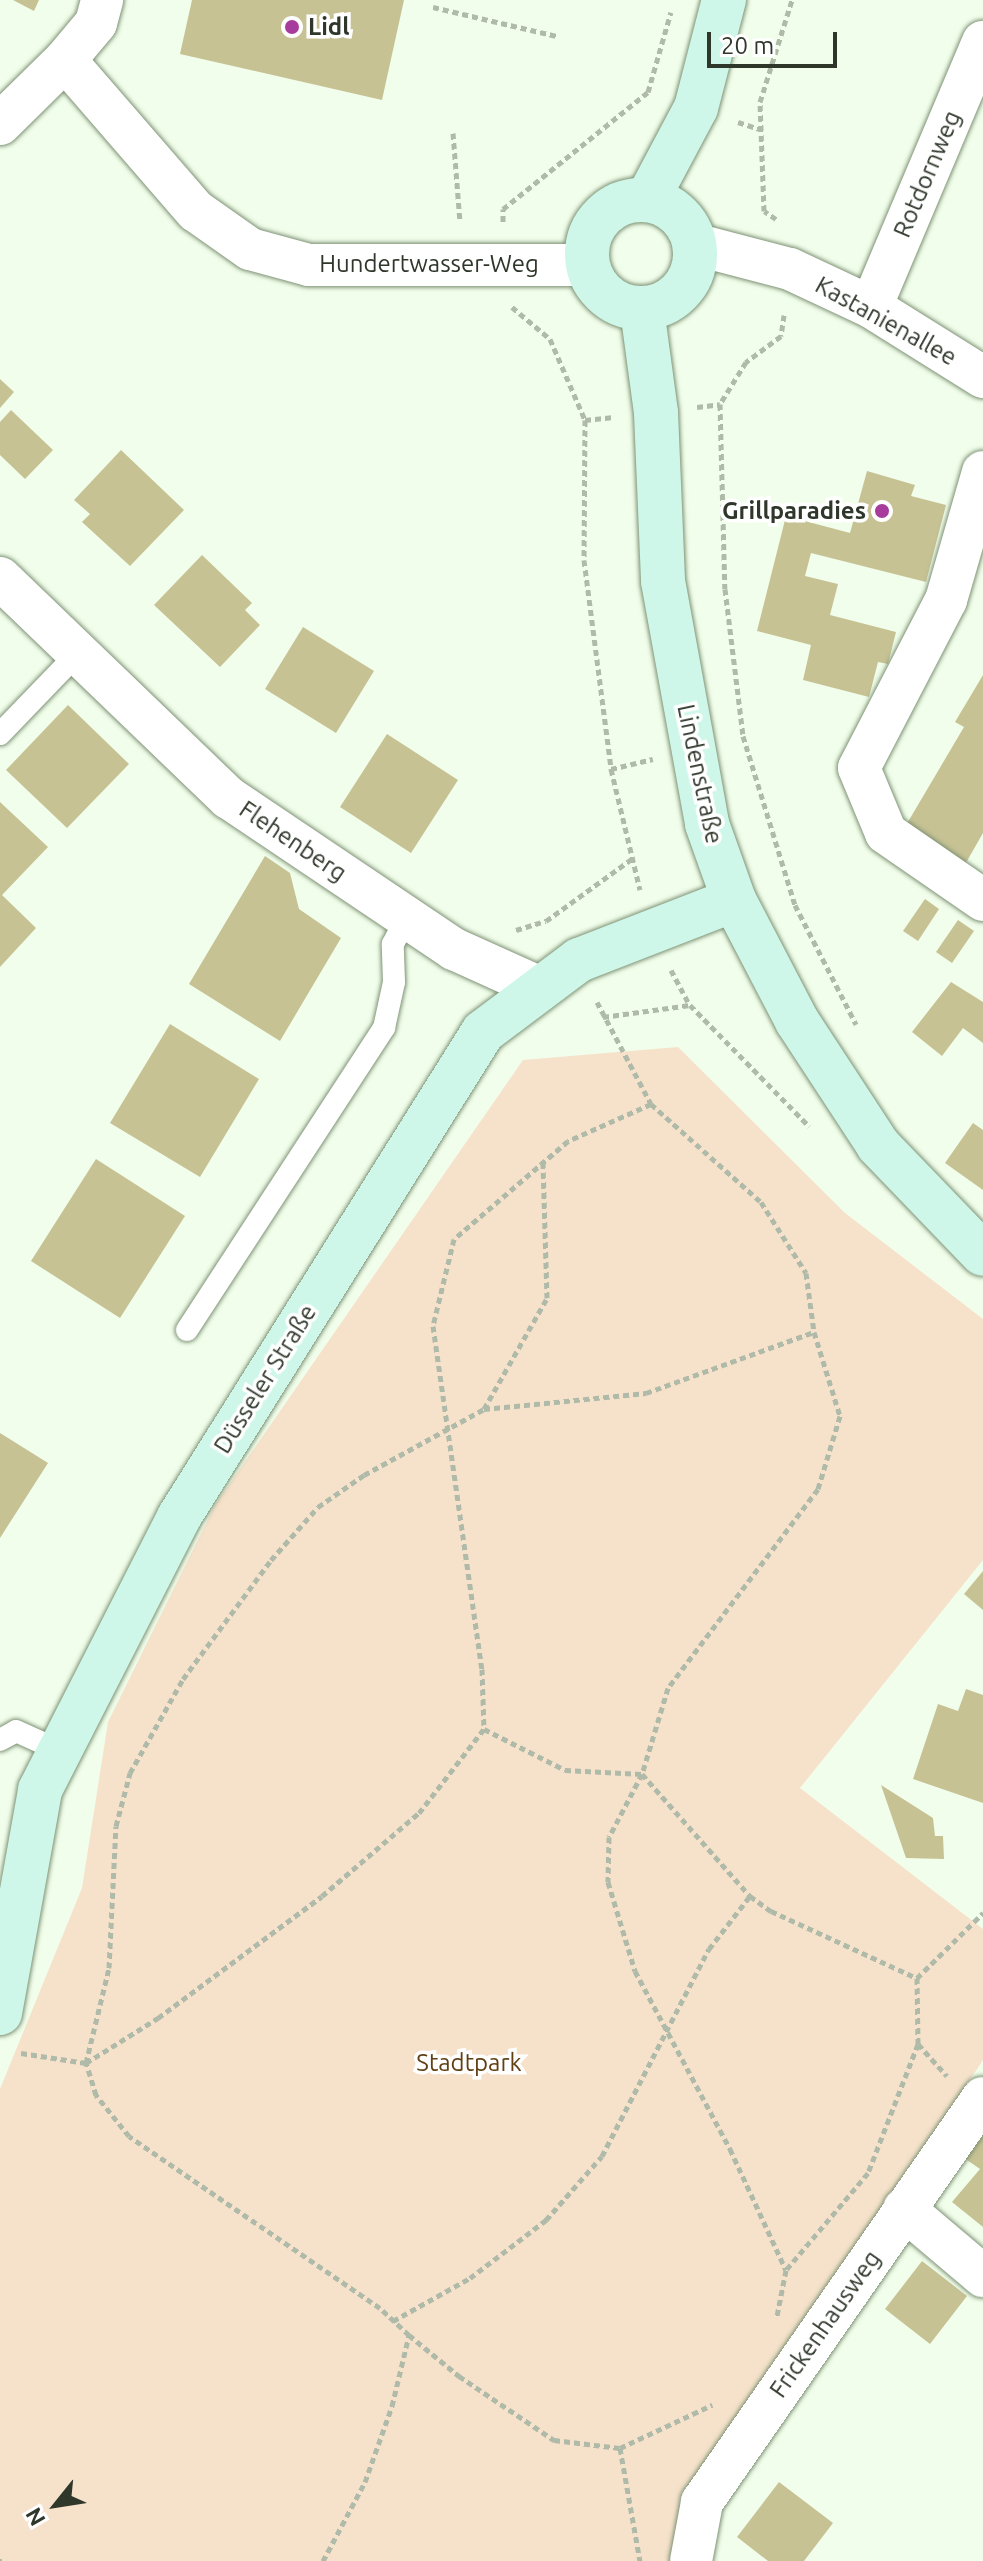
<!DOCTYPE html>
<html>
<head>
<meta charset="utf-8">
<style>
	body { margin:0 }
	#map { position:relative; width:983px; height:2561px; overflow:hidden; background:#f1feeb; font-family:Ubuntu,sans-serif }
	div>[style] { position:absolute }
	.green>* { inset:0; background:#f6e2cb }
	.building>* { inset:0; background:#c7c294 }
	.path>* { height:5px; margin-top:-2.5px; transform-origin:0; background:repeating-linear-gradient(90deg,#afbaa9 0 6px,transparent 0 10px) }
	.roads { filter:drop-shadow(0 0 2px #7e9275) drop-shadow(0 0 2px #7e9275) }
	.lane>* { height:22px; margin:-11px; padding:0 11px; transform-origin:11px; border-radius:11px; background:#fff }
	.street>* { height:42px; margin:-21px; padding:0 21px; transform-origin:21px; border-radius:21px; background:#fff }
	.secondary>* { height:44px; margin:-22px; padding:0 22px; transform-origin:22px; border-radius:22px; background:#cef7e9 }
	.secondary>.ring { margin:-22px; padding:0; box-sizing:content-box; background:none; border:44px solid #cef7e9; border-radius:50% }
	.dots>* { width:22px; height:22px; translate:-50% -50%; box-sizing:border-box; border:4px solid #fff; border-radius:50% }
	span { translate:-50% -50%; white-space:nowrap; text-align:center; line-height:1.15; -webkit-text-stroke:7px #fff; paint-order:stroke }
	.poi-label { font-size:24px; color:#2f372b; font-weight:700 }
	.left { translate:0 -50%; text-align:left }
	.right { translate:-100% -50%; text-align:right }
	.street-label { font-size:24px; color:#2f372b }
	.park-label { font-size:24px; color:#614014 }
	.north { position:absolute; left:16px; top:2465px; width:80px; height:80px; -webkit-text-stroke:6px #fff; paint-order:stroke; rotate:240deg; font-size:22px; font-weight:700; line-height:32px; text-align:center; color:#2f372b }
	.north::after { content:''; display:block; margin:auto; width:28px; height:36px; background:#2f372b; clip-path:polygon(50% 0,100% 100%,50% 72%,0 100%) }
	.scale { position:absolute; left:707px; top:32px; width:130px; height:36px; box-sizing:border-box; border:4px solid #2f372b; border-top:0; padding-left:10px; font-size:24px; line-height:28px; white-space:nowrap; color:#2f372b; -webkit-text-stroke:6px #fff; paint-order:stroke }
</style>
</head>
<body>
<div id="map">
	<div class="green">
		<div style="clip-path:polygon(678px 1047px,845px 1213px,983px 1319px,983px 1560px,800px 1788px,983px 1929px,983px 2060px,917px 2159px,685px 2561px,0 2561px,0 2089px,82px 1888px,108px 1722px,215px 1505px,523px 1060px)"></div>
	</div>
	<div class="building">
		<div style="clip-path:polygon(13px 0,39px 0,34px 11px)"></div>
		<div style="clip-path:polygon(192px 0,404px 0,382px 100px,180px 54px)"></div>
		<div style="clip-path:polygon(0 379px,14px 392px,0 408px)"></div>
		<div style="clip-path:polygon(11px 410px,53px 450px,25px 479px,0 455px,0 422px)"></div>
		<div style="clip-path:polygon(121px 450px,184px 510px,130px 566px,82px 522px,90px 514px,74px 500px)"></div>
		<div style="clip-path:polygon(867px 471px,915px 485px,911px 496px,946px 505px,926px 582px,811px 553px,805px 576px,838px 584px,830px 615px,896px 632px,888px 664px,878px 662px,869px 697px,803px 680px,811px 645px,757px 631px,786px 516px,850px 533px)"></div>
		<div style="clip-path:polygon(202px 555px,252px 603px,245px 610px,260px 625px,220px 667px,154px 605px)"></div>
		<div style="clip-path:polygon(303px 627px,374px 671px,336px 733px,265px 689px)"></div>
		<div style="clip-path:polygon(983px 675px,983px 833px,963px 868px,902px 832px,964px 727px,955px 722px)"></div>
		<div style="clip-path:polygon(68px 705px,129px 764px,67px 828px,6px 770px)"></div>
		<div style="clip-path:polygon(387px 734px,458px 780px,411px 853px,340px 807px)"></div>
		<div style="clip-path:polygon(0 802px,48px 847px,2px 895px,36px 928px,0 967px)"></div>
		<div style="clip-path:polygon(265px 856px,290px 873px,299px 909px,341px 938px,280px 1041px,189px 984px)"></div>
		<div style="clip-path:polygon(925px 899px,939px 909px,918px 941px,903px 931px)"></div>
		<div style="clip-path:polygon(958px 920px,974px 931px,952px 963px,936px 952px)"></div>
		<div style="clip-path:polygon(951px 982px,983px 1002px,983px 1043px,963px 1028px,942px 1056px,912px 1032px)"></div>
		<div style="clip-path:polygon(170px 1024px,259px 1079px,200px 1177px,110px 1123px)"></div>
		<div style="clip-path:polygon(973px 1123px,983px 1130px,983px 1190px,945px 1163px)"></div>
		<div style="clip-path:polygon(96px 1159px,185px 1216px,120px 1318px,31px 1261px)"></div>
		<div style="clip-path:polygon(0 1433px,48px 1463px,0 1538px)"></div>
		<div style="clip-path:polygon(983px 1571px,983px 1610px,964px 1594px)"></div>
		<div style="clip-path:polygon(966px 1689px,983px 1695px,983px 1803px,913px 1779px,938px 1704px,958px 1711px)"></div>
		<div style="clip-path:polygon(881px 1785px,933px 1818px,935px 1836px,943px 1836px,944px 1859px,906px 1858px)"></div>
		<div style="clip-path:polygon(983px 2132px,983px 2227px,952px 2202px,980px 2169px,964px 2158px)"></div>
		<div style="clip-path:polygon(922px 2261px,967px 2296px,930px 2344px,885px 2309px)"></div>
		<div style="clip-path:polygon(779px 2482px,833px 2523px,804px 2561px,768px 2561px,737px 2537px)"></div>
	</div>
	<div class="path">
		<div style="left:433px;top:7px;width:127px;rotate:13.2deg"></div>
		<div style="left:738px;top:122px;width:23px;rotate:18deg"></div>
		<div style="left:453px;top:133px;width:89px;rotate:85.5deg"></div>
		<div style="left:776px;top:219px;width:14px;rotate:-146deg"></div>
		<div style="left:764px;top:211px;width:109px;rotate:-92.1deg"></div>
		<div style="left:760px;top:102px;width:107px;rotate:-72.6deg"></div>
		<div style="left:503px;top:222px;width:13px;rotate:-90deg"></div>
		<div style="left:503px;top:209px;width:186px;rotate:-38.9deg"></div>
		<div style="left:648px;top:92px;width:83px;rotate:-74deg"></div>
		<div style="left:512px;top:307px;width:50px;rotate:40.1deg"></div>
		<div style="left:550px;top:339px;width:88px;rotate:66.6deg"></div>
		<div style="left:585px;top:420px;width:140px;rotate:90.4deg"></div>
		<div style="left:584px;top:560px;width:211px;rotate:82.6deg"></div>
		<div style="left:611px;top:769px;width:124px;rotate:76.5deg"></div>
		<div style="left:784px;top:315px;width:21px;rotate:98deg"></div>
		<div style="left:781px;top:336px;width:44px;rotate:143.4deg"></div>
		<div style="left:746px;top:362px;width:49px;rotate:121.8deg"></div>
		<div style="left:720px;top:404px;width:185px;rotate:88.5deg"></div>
		<div style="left:725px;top:589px;width:148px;rotate:83deg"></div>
		<div style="left:743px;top:736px;width:177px;rotate:72.9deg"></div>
		<div style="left:795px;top:905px;width:134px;rotate:62.9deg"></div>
		<div style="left:697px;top:407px;width:23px;rotate:-7deg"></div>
		<div style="left:585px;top:420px;width:27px;rotate:-6deg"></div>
		<div style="left:611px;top:769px;width:43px;rotate:-13.4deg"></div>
		<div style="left:516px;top:930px;width:31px;rotate:-17deg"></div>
		<div style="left:546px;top:921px;width:107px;rotate:-35.9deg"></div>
		<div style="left:671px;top:970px;width:40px;rotate:62deg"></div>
		<div style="left:690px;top:1005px;width:170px;rotate:45.5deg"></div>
		<div style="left:597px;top:1002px;width:115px;rotate:62.1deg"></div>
		<div style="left:651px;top:1104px;width:147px;rotate:41.7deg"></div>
		<div style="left:761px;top:1202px;width:84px;rotate:57.6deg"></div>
		<div style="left:806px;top:1273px;width:60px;rotate:82.3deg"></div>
		<div style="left:814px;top:1332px;width:88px;rotate:72.8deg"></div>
		<div style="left:840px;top:1416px;width:76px;rotate:106.8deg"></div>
		<div style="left:818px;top:1489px;width:249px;rotate:127deg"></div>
		<div style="left:668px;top:1688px;width:90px;rotate:106.8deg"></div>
		<div style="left:642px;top:1774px;width:163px;rotate:48.5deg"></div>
		<div style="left:750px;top:1896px;width:26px;rotate:36deg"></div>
		<div style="left:771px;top:1911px;width:161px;rotate:24.7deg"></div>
		<div style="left:917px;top:1978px;width:66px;rotate:89.1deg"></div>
		<div style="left:918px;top:2044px;width:138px;rotate:111.2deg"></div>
		<div style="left:868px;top:2173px;width:127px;rotate:130.2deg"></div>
		<div style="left:786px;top:2270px;width:47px;rotate:101.1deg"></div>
		<div style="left:603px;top:1017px;width:88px;rotate:-7.9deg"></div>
		<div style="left:651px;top:1104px;width:91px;rotate:156deg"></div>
		<div style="left:568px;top:1141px;width:150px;rotate:139.3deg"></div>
		<div style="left:454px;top:1239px;width:89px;rotate:103.6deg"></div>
		<div style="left:433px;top:1326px;width:346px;rotate:81.9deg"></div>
		<div style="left:482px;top:1669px;width:60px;rotate:88.1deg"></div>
		<div style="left:484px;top:1729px;width:91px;rotate:26.8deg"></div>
		<div style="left:565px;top:1770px;width:77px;rotate:3deg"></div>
		<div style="left:642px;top:1774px;width:71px;rotate:117.6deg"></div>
		<div style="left:609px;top:1837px;width:45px;rotate:91.3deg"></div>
		<div style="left:608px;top:1882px;width:93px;rotate:73.1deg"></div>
		<div style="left:635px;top:1971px;width:202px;rotate:61.9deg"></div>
		<div style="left:730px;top:2149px;width:133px;rotate:65.2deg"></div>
		<div style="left:484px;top:1409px;width:128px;rotate:-60.4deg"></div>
		<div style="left:547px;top:1298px;width:137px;rotate:-91.7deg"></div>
		<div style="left:917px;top:1978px;width:93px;rotate:-44.6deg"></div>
		<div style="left:918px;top:2044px;width:43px;rotate:47.8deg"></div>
		<div style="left:21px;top:2053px;width:66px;rotate:8.7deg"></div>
		<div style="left:86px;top:2063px;width:98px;rotate:-76.4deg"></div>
		<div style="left:109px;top:1968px;width:142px;rotate:-87.2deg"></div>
		<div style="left:116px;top:1826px;width:55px;rotate:-75.2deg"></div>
		<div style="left:130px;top:1773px;width:108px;rotate:-60.6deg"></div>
		<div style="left:183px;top:1679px;width:148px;rotate:-53.5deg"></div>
		<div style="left:271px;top:1560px;width:71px;rotate:-48.4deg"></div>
		<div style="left:318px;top:1507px;width:56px;rotate:-34.8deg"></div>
		<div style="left:364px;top:1475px;width:137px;rotate:-28.8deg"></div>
		<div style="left:484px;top:1409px;width:163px;rotate:-5.6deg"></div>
		<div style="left:646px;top:1393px;width:179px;rotate:-20deg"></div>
		<div style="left:393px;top:2321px;width:88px;rotate:-29.2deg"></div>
		<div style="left:470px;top:2278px;width:96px;rotate:-37.3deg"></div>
		<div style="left:546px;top:2220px;width:85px;rotate:-48.8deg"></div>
		<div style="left:602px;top:2156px;width:233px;rotate:-62.7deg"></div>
		<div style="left:709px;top:1949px;width:67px;rotate:-52.3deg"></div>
		<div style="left:409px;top:2335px;width:65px;rotate:39.4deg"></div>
		<div style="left:459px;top:2376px;width:115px;rotate:34deg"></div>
		<div style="left:554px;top:2440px;width:66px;rotate:6.9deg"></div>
		<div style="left:620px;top:2448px;width:102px;rotate:-25.1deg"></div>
		<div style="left:620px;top:2448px;width:115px;rotate:80deg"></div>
		<div style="left:0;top:2561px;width:2px"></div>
		<div style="left:323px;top:2561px;width:89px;rotate:-62deg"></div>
		<div style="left:365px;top:2482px;width:81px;rotate:-70.4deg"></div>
		<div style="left:392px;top:2406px;width:73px;rotate:-76.5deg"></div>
		<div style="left:409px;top:2335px;width:40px;rotate:-137deg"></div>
		<div style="left:380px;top:2308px;width:304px;rotate:-145.6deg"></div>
		<div style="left:129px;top:2136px;width:53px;rotate:-128.8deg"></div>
		<div style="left:96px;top:2095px;width:34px;rotate:-107deg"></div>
		<div style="left:86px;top:2063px;width:85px;rotate:-32deg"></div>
		<div style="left:158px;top:2018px;width:204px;rotate:-36.6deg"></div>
		<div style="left:322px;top:1896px;width:128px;rotate:-40.6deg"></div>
		<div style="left:419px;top:1813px;width:106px;rotate:-52.3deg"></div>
	</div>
	<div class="roads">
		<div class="lane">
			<div style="left:0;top:734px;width:111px;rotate:-46.1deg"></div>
			<div style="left:187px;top:1330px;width:361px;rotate:-56.9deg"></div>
			<div style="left:384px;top:1028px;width:47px;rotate:-77.7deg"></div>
			<div style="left:394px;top:982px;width:38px;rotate:-92deg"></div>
			<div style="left:393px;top:944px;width:28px;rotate:-63deg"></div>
			<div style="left:0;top:1740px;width:18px;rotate:-29deg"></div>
			<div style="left:16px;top:1731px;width:48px;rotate:24.4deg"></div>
		</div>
		<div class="street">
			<div style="left:65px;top:60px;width:48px;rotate:-50deg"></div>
			<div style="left:96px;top:23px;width:24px;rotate:-75deg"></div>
			<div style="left:0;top:124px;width:91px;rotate:-44.6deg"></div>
			<div style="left:65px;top:60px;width:200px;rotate:49.1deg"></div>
			<div style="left:196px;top:211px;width:66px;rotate:35.1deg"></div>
			<div style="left:250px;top:249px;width:61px;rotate:15.2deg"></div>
			<div style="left:309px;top:265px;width:279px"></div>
			<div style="left:694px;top:244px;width:99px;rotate:14.6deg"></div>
			<div style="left:790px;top:269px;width:89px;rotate:25.1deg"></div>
			<div style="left:871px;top:307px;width:132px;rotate:32deg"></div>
			<div style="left:871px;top:307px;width:288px;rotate:-67.1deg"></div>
			<div style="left:983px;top:472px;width:133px;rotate:106.1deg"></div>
			<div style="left:946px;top:600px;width:189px;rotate:117.4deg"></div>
			<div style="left:859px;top:768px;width:70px;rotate:67.4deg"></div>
			<div style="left:886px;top:833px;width:118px;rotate:34.6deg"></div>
			<div style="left:0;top:578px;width:318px;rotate:43.9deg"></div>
			<div style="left:229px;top:798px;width:271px;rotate:33.9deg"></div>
			<div style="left:454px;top:949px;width:92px;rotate:24.3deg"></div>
			<div style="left:904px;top:2209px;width:104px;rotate:40.3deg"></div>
			<div style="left:691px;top:2561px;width:60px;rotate:-79.4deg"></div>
			<div style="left:702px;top:2502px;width:492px;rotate:-55.2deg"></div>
		</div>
		<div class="secondary">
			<div class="ring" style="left:587px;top:200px;width:64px;height:64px"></div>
			<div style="left:647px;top:200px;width:104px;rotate:-62deg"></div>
			<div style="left:696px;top:108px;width:112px;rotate:-75.5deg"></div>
			<div style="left:642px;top:309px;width:105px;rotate:82.3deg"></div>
			<div style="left:656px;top:413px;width:168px;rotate:87.6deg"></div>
			<div style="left:663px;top:581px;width:247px;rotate:79.7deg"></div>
			<div style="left:707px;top:824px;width:81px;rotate:70.4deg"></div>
			<div style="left:734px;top:900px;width:136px;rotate:62.5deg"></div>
			<div style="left:797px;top:1021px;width:148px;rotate:56.8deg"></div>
			<div style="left:878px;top:1145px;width:151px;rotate:46.1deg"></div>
			<div style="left:0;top:2013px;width:227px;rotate:-79.8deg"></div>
			<div style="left:40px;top:1790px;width:306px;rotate:-63deg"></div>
			<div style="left:179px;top:1517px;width:572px;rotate:-57.92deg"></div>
			<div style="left:483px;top:1032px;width:120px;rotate:-36.9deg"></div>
			<div style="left:579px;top:960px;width:166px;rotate:-21.2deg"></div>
		</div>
	</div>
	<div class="dots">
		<div style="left:292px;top:27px;background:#a73c9c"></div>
		<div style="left:882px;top:511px;background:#a73c9c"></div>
	</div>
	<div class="poi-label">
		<span class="left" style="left:308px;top:27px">Lidl</span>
		<span class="right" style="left:866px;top:511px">Grillparadies</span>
	</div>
	<div class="street-label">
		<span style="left:927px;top:174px;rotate:-67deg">Rotdornweg</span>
		<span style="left:429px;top:264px">Hundertwasser-Weg</span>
		<span style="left:886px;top:321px;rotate:29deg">Kastanienallee</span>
		<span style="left:700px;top:774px;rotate:78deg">Lindenstraße</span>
		<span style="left:293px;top:841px;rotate:34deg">Flehenberg</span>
		<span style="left:265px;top:1379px;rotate:-58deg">Düsseler Straße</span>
		<span style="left:825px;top:2324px;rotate:-55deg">Frickenhausweg</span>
	</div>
	<div class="park-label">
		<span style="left:469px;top:2063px">Stadtpark</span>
	</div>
	<div class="north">N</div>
	<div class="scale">20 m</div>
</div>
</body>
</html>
